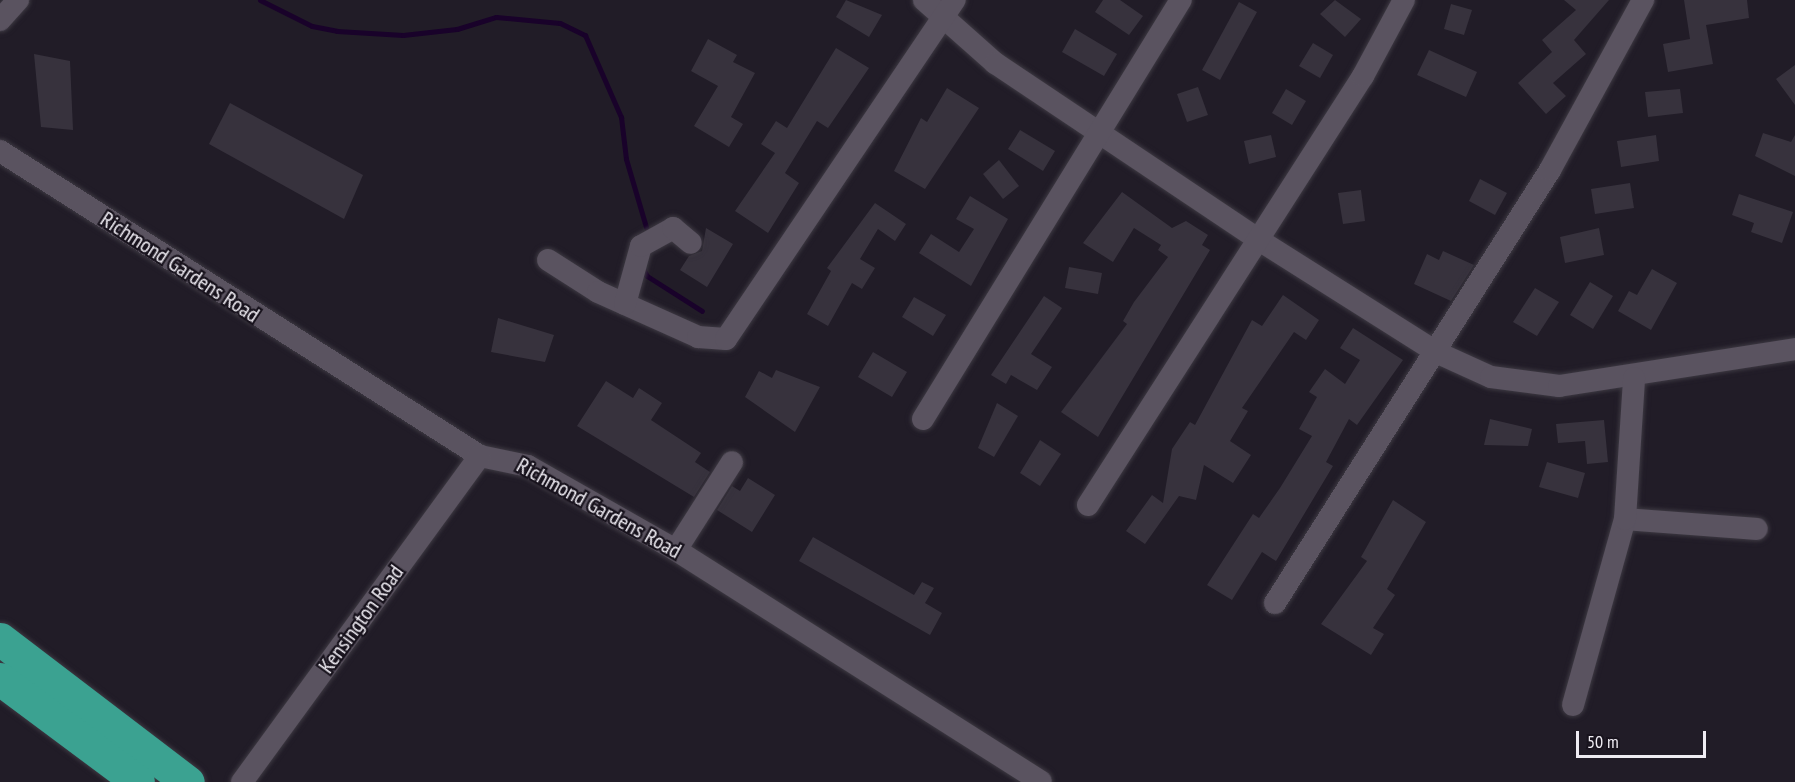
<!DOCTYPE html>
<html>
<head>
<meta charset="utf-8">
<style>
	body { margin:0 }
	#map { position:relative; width:1795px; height:782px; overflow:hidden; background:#211c27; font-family:"PT Sans Narrow",sans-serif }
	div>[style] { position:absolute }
	.stream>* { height:5px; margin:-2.5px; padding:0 2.5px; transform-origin:2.5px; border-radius:2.5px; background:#19022a }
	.building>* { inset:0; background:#37323d }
	.roads { filter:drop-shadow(0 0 2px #3d3942) drop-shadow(0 0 2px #3d3942) }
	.minor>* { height:22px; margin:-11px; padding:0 11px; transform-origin:11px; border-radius:11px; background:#5a5360 }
	.highway>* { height:33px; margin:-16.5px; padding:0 16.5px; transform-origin:16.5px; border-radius:16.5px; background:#3ba291 }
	span { translate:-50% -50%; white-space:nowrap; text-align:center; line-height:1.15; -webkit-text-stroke:4.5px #18131d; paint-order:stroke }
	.street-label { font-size:22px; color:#efecf3 }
	.scale { position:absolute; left:1576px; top:731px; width:130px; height:27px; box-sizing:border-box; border:3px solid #efecf3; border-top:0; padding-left:8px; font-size:18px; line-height:21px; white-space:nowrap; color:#efecf3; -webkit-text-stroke:4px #18131d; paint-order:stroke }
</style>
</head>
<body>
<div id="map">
	<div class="stream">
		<div style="left:260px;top:0;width:58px;rotate:26.6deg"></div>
		<div style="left:312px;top:26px;width:25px;rotate:11deg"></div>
		<div style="left:337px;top:31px;width:66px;rotate:3.5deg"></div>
		<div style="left:403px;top:35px;width:54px;rotate:-6.3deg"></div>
		<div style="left:457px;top:29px;width:41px;rotate:-17.1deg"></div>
		<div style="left:496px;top:17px;width:64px;rotate:5.4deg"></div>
		<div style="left:560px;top:23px;width:28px;rotate:26deg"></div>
		<div style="left:585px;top:35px;width:90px;rotate:66.3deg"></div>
		<div style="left:621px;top:117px;width:42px;rotate:83.2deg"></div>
		<div style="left:626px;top:159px;width:71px;rotate:73.6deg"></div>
		<div style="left:642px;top:267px;width:10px;rotate:61deg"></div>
		<div style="left:647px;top:276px;width:65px;rotate:32.5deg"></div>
	</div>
	<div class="building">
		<div style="clip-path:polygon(846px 0,882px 15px,869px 37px,836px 17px)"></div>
		<div style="clip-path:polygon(1103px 0,1120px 0,1143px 16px,1129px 35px,1095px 12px)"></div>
		<div style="clip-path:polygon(1335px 0,1361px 19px,1345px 37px,1320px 14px)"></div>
		<div style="clip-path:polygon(1564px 0,1609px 0,1574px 40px,1586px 54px,1553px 83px,1566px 96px,1546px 114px,1518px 83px,1552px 52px,1542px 40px,1576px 10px)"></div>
		<div style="clip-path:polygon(1684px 0,1747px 0,1749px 18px,1706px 25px,1713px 64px,1668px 72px,1663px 44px,1690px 39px)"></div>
		<div style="clip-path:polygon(1239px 2px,1257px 12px,1220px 80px,1202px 70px)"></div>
		<div style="clip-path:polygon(1451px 4px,1472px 10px,1464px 35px,1444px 29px)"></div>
		<div style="clip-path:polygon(1075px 29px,1117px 54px,1104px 76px,1062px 52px)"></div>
		<div style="clip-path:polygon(708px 39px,737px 55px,733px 62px,755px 73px,731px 117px,743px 124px,729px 147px,694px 126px,718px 86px,691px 71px)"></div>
		<div style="clip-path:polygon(1313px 43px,1333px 55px,1320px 78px,1299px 66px)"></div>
		<div style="clip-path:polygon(836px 48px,869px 68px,828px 128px,817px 121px,785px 173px,799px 183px,768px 233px,735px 211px,775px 153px,761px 144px,776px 121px,787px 128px)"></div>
		<div style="clip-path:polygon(1429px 50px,1477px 72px,1466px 97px,1417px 75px)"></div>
		<div style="clip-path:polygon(34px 54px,70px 61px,73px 130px,41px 127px)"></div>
		<div style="clip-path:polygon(1795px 65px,1795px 105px,1776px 79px)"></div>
		<div style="clip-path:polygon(1198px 87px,1208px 115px,1187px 122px,1177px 94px)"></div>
		<div style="clip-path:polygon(947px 88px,979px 108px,925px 189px,894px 171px,921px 118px,927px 122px)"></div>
		<div style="clip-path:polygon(1286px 89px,1306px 101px,1292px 125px,1272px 113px)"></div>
		<div style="clip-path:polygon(1680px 89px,1683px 113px,1648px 117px,1645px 92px)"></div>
		<div style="clip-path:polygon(230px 103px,363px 175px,344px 219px,209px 144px)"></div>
		<div style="clip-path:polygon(1020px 130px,1055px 151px,1043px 171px,1008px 149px)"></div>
		<div style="clip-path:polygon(1763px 133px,1791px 142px,1795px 135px,1795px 176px,1755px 156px)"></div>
		<div style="clip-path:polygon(1271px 135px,1276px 157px,1249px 164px,1244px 141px)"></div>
		<div style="clip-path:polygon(1656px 135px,1659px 161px,1621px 167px,1617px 141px)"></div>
		<div style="clip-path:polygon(999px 160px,1019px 186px,1003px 199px,983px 174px)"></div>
		<div style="clip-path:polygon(1480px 179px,1507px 193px,1495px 215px,1469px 201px)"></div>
		<div style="clip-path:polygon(1630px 183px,1634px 208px,1595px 214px,1591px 189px)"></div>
		<div style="clip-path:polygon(1361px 190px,1365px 221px,1343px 224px,1338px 193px)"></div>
		<div style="clip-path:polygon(1122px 192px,1172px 228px,1186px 221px,1208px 235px,1202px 245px,1210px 250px,1098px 437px,1061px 412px,1127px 324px,1123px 321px,1134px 302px,1168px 257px,1158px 250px,1161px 245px,1134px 228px,1113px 262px,1083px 243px)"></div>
		<div style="clip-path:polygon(1739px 194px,1793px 212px,1782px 243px,1751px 232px,1754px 223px,1732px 215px)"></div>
		<div style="clip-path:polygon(970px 196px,1008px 219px,971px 286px,919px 253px,931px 234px,959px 252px,974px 229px,956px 219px)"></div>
		<div style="clip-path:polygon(875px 203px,906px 224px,895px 241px,878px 229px,860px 259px,875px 268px,862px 289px,852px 283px,828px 326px,807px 314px,831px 271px,827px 268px)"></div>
		<div style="clip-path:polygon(706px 228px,733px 244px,707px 287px,680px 270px,689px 256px,702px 251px)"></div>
		<div style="clip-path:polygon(1599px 228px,1604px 255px,1565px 263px,1560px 237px)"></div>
		<div style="clip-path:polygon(1443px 251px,1474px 265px,1451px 301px,1414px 284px,1427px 254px,1439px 260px)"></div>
		<div style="clip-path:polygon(1069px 267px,1102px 273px,1098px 294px,1065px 288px)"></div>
		<div style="clip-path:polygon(1652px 269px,1677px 283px,1651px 330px,1618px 311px,1629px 291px,1637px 295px)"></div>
		<div style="clip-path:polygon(1590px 282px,1613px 296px,1593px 329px,1570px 315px)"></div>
		<div style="clip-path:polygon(1535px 288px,1559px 302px,1537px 336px,1513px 322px)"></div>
		<div style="clip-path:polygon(1283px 295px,1319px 320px,1306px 340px,1294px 332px,1242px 408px,1248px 411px,1230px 441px,1251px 455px,1233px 483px,1204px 465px,1196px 500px,1179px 496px,1145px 544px,1126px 531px,1152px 495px,1163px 503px,1172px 449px,1190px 422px,1195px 425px,1252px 320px,1262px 326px)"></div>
		<div style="clip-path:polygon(1044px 296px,1062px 308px,1031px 354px,1052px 367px,1037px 390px,1011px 375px,1006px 384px,991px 375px)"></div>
		<div style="clip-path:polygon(914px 297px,946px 315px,933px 336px,902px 317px)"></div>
		<div style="clip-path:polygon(498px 318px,554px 335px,545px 362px,491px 352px)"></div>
		<div style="clip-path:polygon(1353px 328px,1403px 360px,1357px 425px,1349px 419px,1326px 462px,1333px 466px,1276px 561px,1262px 552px,1232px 600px,1207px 585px,1253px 514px,1259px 518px,1280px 488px,1312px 436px,1299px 429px,1317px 397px,1309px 392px,1325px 369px,1345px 384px,1360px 360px,1340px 348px)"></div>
		<div style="clip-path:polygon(873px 352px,907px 372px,892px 397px,858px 377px)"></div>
		<div style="clip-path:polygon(776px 370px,820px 387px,795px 432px,745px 397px,759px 371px,772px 378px)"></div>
		<div style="clip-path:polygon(606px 381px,633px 398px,639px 388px,662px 403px,651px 420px,701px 453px,695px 462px,710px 472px,694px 497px,577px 426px)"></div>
		<div style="clip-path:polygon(997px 403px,1018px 416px,994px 457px,978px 448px)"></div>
		<div style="clip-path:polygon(1490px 419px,1532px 429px,1528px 446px,1484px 445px)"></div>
		<div style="clip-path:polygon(1604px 420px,1608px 462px,1587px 464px,1585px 441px,1558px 443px,1556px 424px)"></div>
		<div style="clip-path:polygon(1040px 440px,1061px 454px,1040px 486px,1020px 473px)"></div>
		<div style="clip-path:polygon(1547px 462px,1585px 473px,1578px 498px,1539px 487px)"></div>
		<div style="clip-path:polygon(748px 478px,775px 495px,752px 532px,717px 510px,732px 486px,740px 491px)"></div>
		<div style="clip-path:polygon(1393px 500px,1426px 522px,1387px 589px,1395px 595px,1373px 628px,1384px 634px,1371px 655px,1321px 624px,1367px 561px,1361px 557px)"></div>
		<div style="clip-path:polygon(813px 537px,914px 595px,922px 582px,934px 588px,925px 603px,942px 613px,930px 635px,799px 561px)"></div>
	</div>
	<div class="roads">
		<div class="minor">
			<div style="left:924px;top:0;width:95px;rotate:41.6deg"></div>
			<div style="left:995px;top:63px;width:318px;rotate:33.8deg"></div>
			<div style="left:1259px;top:240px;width:212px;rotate:32.3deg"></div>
			<div style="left:1438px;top:353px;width:58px;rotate:24.4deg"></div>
			<div style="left:1491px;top:377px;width:69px;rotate:7.5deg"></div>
			<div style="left:1559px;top:386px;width:239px;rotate:-8.9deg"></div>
			<div style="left:0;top:20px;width:27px;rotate:-48deg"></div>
			<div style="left:0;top:151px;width:569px;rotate:32.43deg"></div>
			<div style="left:480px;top:456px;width:49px;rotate:11.8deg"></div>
			<div style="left:528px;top:466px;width:170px;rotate:29.6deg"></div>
			<div style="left:676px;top:550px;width:432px;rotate:32.4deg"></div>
			<div style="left:548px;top:260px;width:59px;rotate:32.6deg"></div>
			<div style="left:598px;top:292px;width:110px;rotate:24.2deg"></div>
			<div style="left:698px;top:337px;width:28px;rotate:4deg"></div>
			<div style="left:726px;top:339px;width:409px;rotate:-56deg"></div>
			<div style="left:625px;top:304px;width:60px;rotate:-74.6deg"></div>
			<div style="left:641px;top:246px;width:37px;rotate:-29deg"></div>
			<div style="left:673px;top:228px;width:23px;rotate:40deg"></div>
			<div style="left:923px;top:419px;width:492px;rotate:-58.4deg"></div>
			<div style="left:1088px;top:505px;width:510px;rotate:-57.34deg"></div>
			<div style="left:1363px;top:76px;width:86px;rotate:-61.7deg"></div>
			<div style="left:1625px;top:519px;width:132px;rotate:4.3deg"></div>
			<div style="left:676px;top:550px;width:104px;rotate:-57.5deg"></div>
			<div style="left:1275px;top:603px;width:513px;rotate:-57.58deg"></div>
			<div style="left:1550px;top:170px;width:194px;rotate:-61.3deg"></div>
			<div style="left:1573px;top:705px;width:193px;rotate:-74.4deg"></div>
			<div style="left:1625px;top:519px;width:141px;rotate:-86.3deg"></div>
			<div style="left:242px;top:782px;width:404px;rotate:-53.9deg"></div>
		</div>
		<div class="highway">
			<div style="left:0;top:639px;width:236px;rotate:37.3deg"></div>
			<div style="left:0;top:679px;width:172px;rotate:36.7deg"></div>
		</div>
	</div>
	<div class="street-label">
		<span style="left:180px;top:267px;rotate:33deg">Richmond Gardens Road</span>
		<span style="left:599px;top:508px;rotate:29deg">Richmond Gardens Road</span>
		<span style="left:361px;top:619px;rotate:-54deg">Kensington Road</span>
	</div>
	<div class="scale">50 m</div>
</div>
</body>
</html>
